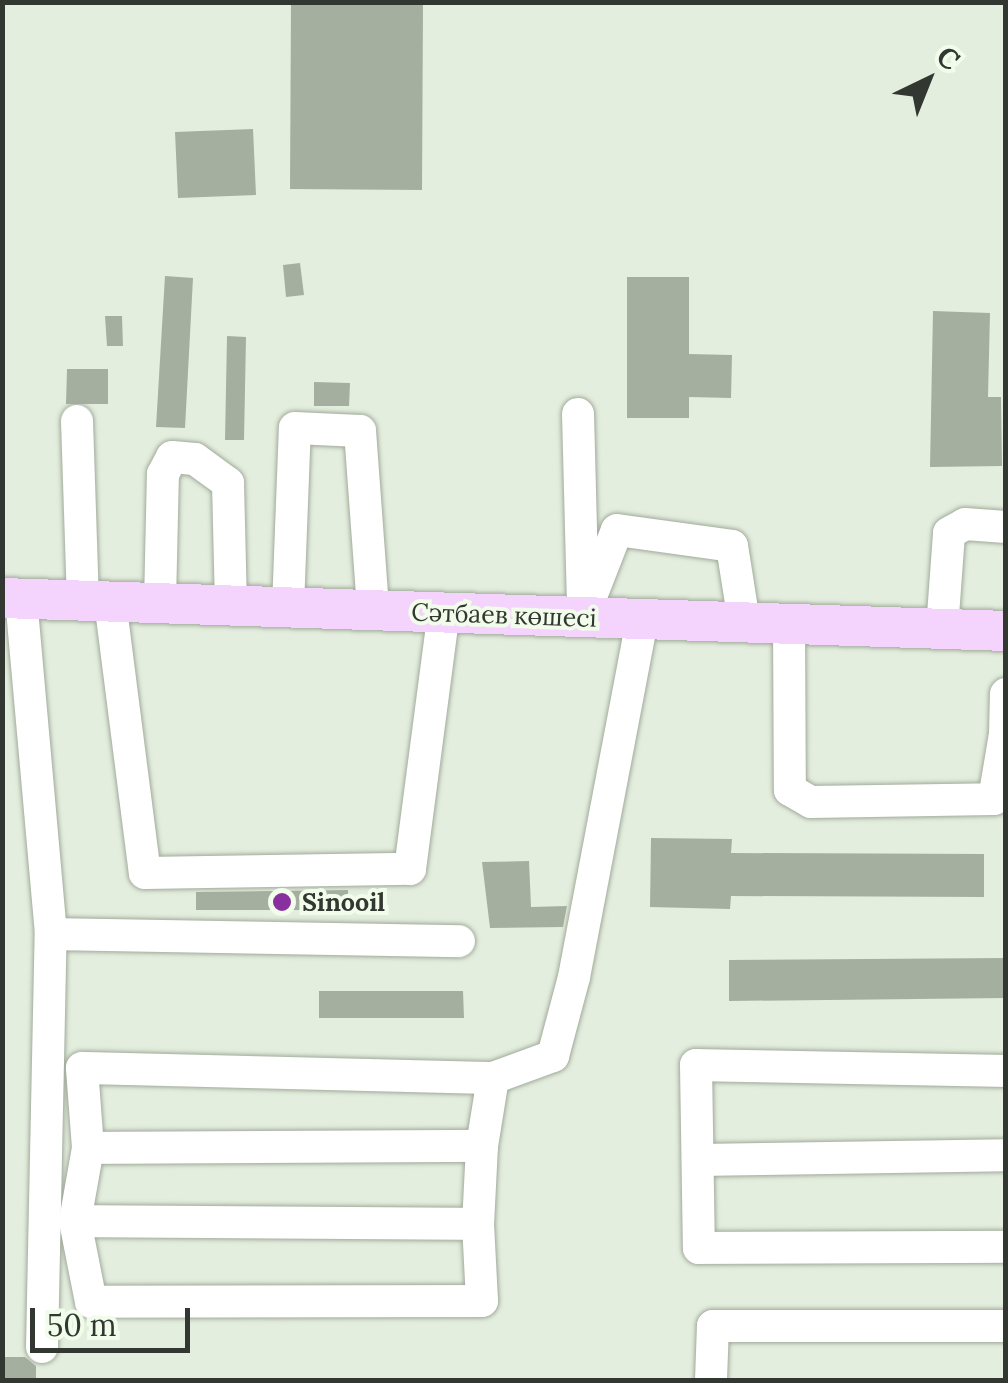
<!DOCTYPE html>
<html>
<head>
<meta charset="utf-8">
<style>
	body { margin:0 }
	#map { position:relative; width:1008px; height:1383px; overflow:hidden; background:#e4eede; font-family:Lora,serif }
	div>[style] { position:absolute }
	.building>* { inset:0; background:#a5af9f }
	.roads { filter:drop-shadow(0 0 2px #a1aa9b) drop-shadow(0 0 2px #a1aa9b) }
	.minor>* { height:32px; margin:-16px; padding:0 16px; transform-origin:16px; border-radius:16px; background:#fff }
	.major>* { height:40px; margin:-20px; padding:0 20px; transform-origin:20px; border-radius:20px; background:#f4d3fd }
	.dots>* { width:28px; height:28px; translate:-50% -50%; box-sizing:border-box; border:5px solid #f1fceb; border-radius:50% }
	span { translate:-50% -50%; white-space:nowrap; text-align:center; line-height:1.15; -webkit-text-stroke:8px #f1fceb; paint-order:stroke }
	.street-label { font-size:25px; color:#333731 }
	.poi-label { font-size:25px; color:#333731; font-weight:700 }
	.left { translate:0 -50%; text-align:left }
	.frame { position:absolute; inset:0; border:5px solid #333731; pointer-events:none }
	.north { position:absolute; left:878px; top:30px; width:100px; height:100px; -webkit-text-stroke:8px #f1fceb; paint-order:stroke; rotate:43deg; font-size:28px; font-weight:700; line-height:40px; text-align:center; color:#333731 }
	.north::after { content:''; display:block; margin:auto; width:35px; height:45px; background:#333731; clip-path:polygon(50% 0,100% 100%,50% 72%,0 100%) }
	.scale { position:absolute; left:30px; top:1308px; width:160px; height:45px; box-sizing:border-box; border:5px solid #333731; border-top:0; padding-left:12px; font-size:30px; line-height:35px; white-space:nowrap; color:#333731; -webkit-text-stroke:8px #f1fceb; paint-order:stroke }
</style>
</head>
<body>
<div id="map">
	<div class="building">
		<div style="clip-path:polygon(291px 2px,423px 2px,422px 190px,290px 189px)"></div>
		<div style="clip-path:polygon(253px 129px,256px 195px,178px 198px,175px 132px)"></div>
		<div style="clip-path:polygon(300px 263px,304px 295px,286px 297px,283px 265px)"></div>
		<div style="clip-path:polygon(165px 276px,193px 278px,185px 428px,156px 427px)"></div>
		<div style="clip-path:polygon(627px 277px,689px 277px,689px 354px,732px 355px,731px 398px,689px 397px,689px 418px,627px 418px)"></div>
		<div style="clip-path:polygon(933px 311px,990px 313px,988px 397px,1001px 397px,1002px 466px,930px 467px)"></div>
		<div style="clip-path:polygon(105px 316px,122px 316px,123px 346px,107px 346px)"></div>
		<div style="clip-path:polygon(227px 336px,246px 337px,244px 440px,225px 440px)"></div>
		<div style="clip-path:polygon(67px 369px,108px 369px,108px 404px,66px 404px)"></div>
		<div style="clip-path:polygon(314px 382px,350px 383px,349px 406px,314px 406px)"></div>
		<div style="clip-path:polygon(651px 838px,732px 839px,731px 853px,984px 854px,984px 897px,731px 896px,730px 909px,650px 907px)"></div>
		<div style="clip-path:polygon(529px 861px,531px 907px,567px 906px,563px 927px,490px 928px,482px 862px)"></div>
		<div style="clip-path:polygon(348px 890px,348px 910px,196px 910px,196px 892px)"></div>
		<div style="clip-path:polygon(1006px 958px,1006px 998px,729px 1001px,729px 960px)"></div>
		<div style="clip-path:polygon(319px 991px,463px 991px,464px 1018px,319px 1018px)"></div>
		<div style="clip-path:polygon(2px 1357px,25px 1357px,36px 1366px,36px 1380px,2px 1380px)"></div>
	</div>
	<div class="roads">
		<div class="minor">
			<div style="left:578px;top:414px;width:189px;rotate:88.5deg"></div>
			<div style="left:77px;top:421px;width:179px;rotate:88.1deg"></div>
			<div style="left:21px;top:598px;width:337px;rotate:84.9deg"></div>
			<div style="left:51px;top:934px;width:408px;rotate:1deg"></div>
			<div style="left:110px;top:601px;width:274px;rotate:82.7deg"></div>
			<div style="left:145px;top:873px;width:265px;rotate:-0.9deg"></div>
			<div style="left:410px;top:869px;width:259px;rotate:-82.5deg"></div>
			<div style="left:160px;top:603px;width:129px;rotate:-88.7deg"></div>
			<div style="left:163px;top:474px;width:19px;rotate:-62deg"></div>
			<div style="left:172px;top:457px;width:23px;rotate:5deg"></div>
			<div style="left:195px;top:459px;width:41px;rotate:36deg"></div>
			<div style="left:228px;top:483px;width:122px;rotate:88.6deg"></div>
			<div style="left:288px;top:607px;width:179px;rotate:-87.8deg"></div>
			<div style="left:295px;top:428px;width:65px;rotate:2.6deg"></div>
			<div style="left:360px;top:431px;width:179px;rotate:85.8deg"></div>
			<div style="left:583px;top:617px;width:93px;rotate:-68.7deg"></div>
			<div style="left:617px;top:530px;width:116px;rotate:7.9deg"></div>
			<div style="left:732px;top:546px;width:77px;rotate:81deg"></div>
			<div style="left:789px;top:624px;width:166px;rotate:89.7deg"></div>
			<div style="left:790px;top:790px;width:24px;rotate:30deg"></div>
			<div style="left:811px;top:802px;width:183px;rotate:-0.9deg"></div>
			<div style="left:994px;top:799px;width:66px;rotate:-80.4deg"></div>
			<div style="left:1005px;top:734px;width:40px;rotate:-88.6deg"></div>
			<div style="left:942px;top:629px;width:96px;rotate:-85.8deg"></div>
			<div style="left:949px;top:533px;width:18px;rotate:-29deg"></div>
			<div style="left:965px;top:524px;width:41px;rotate:4.2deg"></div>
			<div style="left:1006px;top:1071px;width:310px;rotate:-178.9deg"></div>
			<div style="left:696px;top:1065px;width:183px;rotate:89.1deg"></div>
			<div style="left:699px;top:1248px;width:307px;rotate:-0.2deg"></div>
			<div style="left:493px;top:1078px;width:64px;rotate:-20.1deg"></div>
			<div style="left:553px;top:1056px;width:82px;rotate:-75.1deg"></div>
			<div style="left:574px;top:977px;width:364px;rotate:-79.2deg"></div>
			<div style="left:88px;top:1148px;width:80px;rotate:-94.3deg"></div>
			<div style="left:82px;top:1068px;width:411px;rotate:1.4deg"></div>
			<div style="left:493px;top:1078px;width:69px;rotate:99.2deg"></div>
			<div style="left:698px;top:1160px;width:308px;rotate:-0.9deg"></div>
			<div style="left:75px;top:1221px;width:74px;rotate:-79.9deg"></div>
			<div style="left:88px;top:1148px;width:394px;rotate:-0.3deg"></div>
			<div style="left:482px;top:1146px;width:78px;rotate:92.9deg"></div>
			<div style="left:478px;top:1224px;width:77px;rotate:87deg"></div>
			<div style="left:482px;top:1301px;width:391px;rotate:179.9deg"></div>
			<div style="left:91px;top:1302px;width:83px;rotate:-101.2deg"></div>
			<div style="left:75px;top:1221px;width:403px;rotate:0.4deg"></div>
			<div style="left:42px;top:1347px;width:413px;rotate:-88.8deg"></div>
			<div style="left:711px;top:1380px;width:54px;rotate:-87.9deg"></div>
			<div style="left:713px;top:1326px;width:293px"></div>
		</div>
		<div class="major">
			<div style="left:2px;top:598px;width:1005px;rotate:1.88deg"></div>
		</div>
	</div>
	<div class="dots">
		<div style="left:282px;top:902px;background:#88319e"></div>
	</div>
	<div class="street-label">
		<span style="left:504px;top:615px;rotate:2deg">Сәтбаев көшесі</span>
	</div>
	<div class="poi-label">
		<span class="left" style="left:302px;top:902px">Sinooil</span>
	</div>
	<div class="frame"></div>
	<div class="north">С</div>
	<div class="scale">50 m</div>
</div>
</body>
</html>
